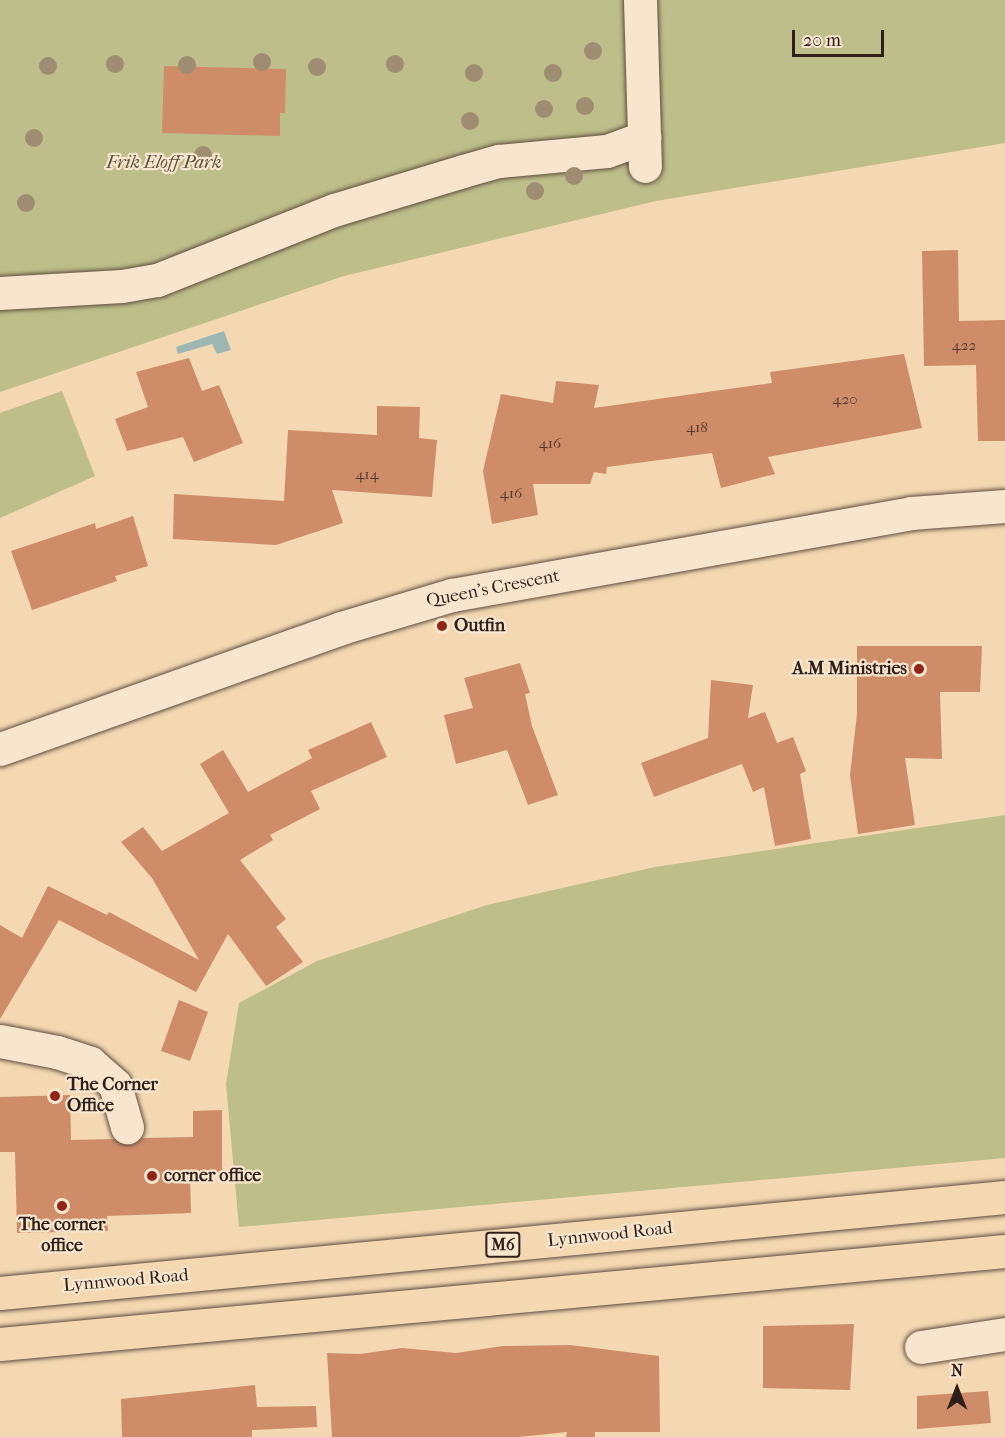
<!DOCTYPE html>
<html>
<head>
<meta charset="utf-8">
<style>
	body { margin:0 }
	#map { position:relative; width:1005px; height:1437px; overflow:hidden; background:#f3d8b2; font-family:"IM FELL French Canon",serif }
	div>[style] { position:absolute }
	.green>* { inset:0; background:#bdbe8a }
	.water>* { inset:0; background:#9db8b4 }
	.building>* { inset:0; background:#ce8c69 }
	.roads { filter:drop-shadow(0 0 2px #604d3f) drop-shadow(0 0 2px #604d3f) }
	.minor>* { height:33px; margin:-16.5px; padding:0 16.5px; transform-origin:16.5px; border-radius:16.5px; background:#f7e6cd }
	.major>* { height:33px; margin:-16.5px; padding:0 16.5px; transform-origin:16.5px; border-radius:16.5px; background:#f3d8b2 }
	.trees>* { width:18px; height:18px; margin:-9px; border-radius:50%; background:#9f8d71 }
	.dots>* { width:16px; height:16px; translate:-50% -50%; box-sizing:border-box; border:3px solid #f7e6cd; border-radius:50% }
	span { translate:-50% -50%; white-space:nowrap; text-align:center; line-height:1.15; -webkit-text-stroke:4.5px #f7e6cd; paint-order:stroke }
	.number-label { font-size:15px; color:#573a2d }
	.number-label span { -webkit-text-stroke-width:0 }
	.shield-label span { padding:2px 4px; background:#f7e6cd; border:2px solid; border-radius:4px; -webkit-text-stroke-width:0 }
	.shield-label { font-size:16px; color:#2f1f19; font-weight:700 }
	.park-label { font-size:18px; color:#5a4f3b; font-style:italic }
	.street-label { font-size:18px; color:#2f1f19 }
	.poi-label { font-size:18px; color:#2f1f19; font-weight:700 }
	.left { translate:0 -50%; text-align:left }
	.right { translate:-100% -50%; text-align:right }
	.north { position:absolute; left:927px; top:1359px; width:60px; height:60px; -webkit-text-stroke:4px #f7e6cd; paint-order:stroke; rotate:0deg; font-size:16px; font-weight:700; line-height:24px; text-align:center; color:#2f1f19 }
	.north::after { content:''; display:block; margin:auto; width:21px; height:27px; background:#2f1f19; clip-path:polygon(50% 0,100% 100%,50% 72%,0 100%) }
	.scale { position:absolute; left:792px; top:30px; width:92px; height:27px; box-sizing:border-box; border:3px solid #2f1f19; border-top:0; padding-left:8px; font-size:18px; line-height:21px; white-space:nowrap; color:#2f1f19; -webkit-text-stroke:4px #f7e6cd; paint-order:stroke }
</style>
</head>
<body>
<div id="map">
	<div class="green">
		<div style="clip-path:polygon(0 0,1005px 0,1005px 143px,656px 201px,344px 276px,0 392px)"></div>
		<div style="clip-path:polygon(62px 391px,95px 476px,0 518px,0 413px)"></div>
		<div style="clip-path:polygon(1005px 815px,1005px 1158px,239px 1227px,226px 1084px,239px 1003px,317px 961px,487px 905px,655px 867px)"></div>
	</div>
	<div class="water">
		<div style="clip-path:polygon(224px 331px,231px 350px,217px 354px,212px 344px,178px 354px,176px 347px)"></div>
	</div>
	<div class="building">
		<div style="clip-path:polygon(164px 66px,286px 69px,285px 113px,280px 113px,280px 136px,162px 133px)"></div>
		<div style="clip-path:polygon(958px 250px,959px 321px,1005px 320px,1005px 441px,978px 441px,976px 365px,924px 366px,922px 251px)"></div>
		<div style="clip-path:polygon(904px 354px,922px 428px,768px 457px,775px 474px,721px 488px,712px 453px,607px 467px,606px 474px,594px 472px,590px 484px,533px 484px,538px 515px,492px 524px,483px 471px,501px 394px,553px 403px,556px 381px,599px 385px,594px 408px,772px 383px,770px 372px)"></div>
		<div style="clip-path:polygon(189px 358px,202px 391px,219px 385px,243px 443px,194px 462px,183px 437px,127px 451px,115px 419px,148px 407px,136px 372px)"></div>
		<div style="clip-path:polygon(377px 406px,420px 407px,419px 438px,437px 440px,432px 497px,332px 490px,343px 523px,276px 545px,173px 539px,174px 494px,284px 501px,288px 430px,377px 435px)"></div>
		<div style="clip-path:polygon(133px 516px,148px 566px,115px 576px,117px 581px,32px 610px,11px 551px,95px 523px,96px 529px)"></div>
		<div style="clip-path:polygon(857px 646px,982px 646px,980px 692px,940px 692px,942px 759px,905px 758px,915px 825px,858px 834px,850px 775px,857px 714px)"></div>
		<div style="clip-path:polygon(520px 663px,530px 693px,525px 694px,532px 726px,558px 795px,528px 805px,507px 750px,456px 764px,444px 715px,473px 708px,464px 678px)"></div>
		<div style="clip-path:polygon(711px 680px,753px 685px,748px 718px,765px 712px,777px 743px,793px 737px,806px 771px,800px 774px,811px 839px,775px 846px,764px 787px,753px 792px,742px 764px,654px 797px,641px 763px,708px 738px)"></div>
		<div style="clip-path:polygon(371px 722px,387px 757px,311px 791px,320px 809px,270px 835px,273px 840px,240px 860px,286px 919px,276px 927px,303px 962px,266px 986px,228px 934px,196px 992px,59px 920px,0 1019px,0 925px,22px 938px,48px 886px,107px 915px,109px 912px,199px 960px,152px 878px,121px 842px,143px 827px,162px 851px,229px 813px,200px 764px,223px 750px,248px 792px,312px 758px,308px 750px)"></div>
		<div style="clip-path:polygon(179px 1000px,208px 1012px,190px 1061px,161px 1051px)"></div>
		<div style="clip-path:polygon(70px 1095px,71px 1140px,113px 1139px,132px 1145px,142px 1138px,193px 1137px,193px 1111px,222px 1110px,222px 1176px,190px 1176px,191px 1213px,107px 1216px,108px 1231px,17px 1233px,15px 1152px,0 1152px,0 1097px)"></div>
		<div style="clip-path:polygon(854px 1324px,850px 1390px,763px 1388px,763px 1326px)"></div>
		<div style="clip-path:polygon(570px 1345px,659px 1356px,660px 1432px,595px 1432px,595px 1437px,566px 1437px,567px 1432px,519px 1437px,332px 1437px,327px 1353px,360px 1354px,402px 1348px,456px 1353px,503px 1346px)"></div>
		<div style="clip-path:polygon(255px 1385px,257px 1407px,316px 1406px,317px 1427px,252px 1430px,252px 1437px,122px 1437px,121px 1399px)"></div>
		<div style="clip-path:polygon(988px 1391px,991px 1423px,917px 1429px,917px 1396px)"></div>
	</div>
	<div class="roads">
		<div class="minor">
			<div style="left:640px;top:0;width:166px;rotate:88.3deg"></div>
			<div style="left:0;top:293px;width:122px;rotate:-3.3deg"></div>
			<div style="left:122px;top:286px;width:36px;rotate:-10deg"></div>
			<div style="left:157px;top:280px;width:190px;rotate:-21.6deg"></div>
			<div style="left:334px;top:210px;width:135px;rotate:-16.8deg"></div>
			<div style="left:463px;top:171px;width:37px;rotate:-16deg"></div>
			<div style="left:499px;top:161px;width:108px;rotate:-5.3deg"></div>
			<div style="left:607px;top:151px;width:40px;rotate:-20.2deg"></div>
			<div style="left:0;top:749px;width:362px;rotate:-19.5deg"></div>
			<div style="left:341px;top:628px;width:116px;rotate:-16.6deg"></div>
			<div style="left:452px;top:595px;width:466px;rotate:-10.1deg"></div>
			<div style="left:911px;top:513px;width:94px;rotate:-4.3deg"></div>
			<div style="left:0;top:1041px;width:58px;rotate:10.9deg"></div>
			<div style="left:57px;top:1052px;width:35px;rotate:18deg"></div>
			<div style="left:90px;top:1063px;width:33px;rotate:41deg"></div>
			<div style="left:115px;top:1085px;width:44px;rotate:74.1deg"></div>
			<div style="left:921px;top:1347px;width:85px;rotate:-8.8deg"></div>
		</div>
		<div class="major">
			<div style="left:0;top:1293px;width:1010px;rotate:-5.46deg"></div>
			<div style="left:0;top:1344px;width:1009px;rotate:-5.29deg"></div>
		</div>
	</div>
	<div class="trees">
		<div style="left:593px;top:51px"></div>
		<div style="left:262px;top:62px"></div>
		<div style="left:115px;top:64px"></div>
		<div style="left:395px;top:64px"></div>
		<div style="left:187px;top:65px"></div>
		<div style="left:48px;top:66px"></div>
		<div style="left:317px;top:67px"></div>
		<div style="left:474px;top:73px"></div>
		<div style="left:553px;top:73px"></div>
		<div style="left:585px;top:106px"></div>
		<div style="left:544px;top:109px"></div>
		<div style="left:470px;top:121px"></div>
		<div style="left:34px;top:138px"></div>
		<div style="left:203px;top:155px"></div>
		<div style="left:574px;top:176px"></div>
		<div style="left:535px;top:191px"></div>
		<div style="left:26px;top:203px"></div>
	</div>
	<div class="dots">
		<div style="left:442px;top:626px;background:#8f2418"></div>
		<div style="left:919px;top:669px;background:#8f2418"></div>
		<div style="left:55px;top:1096px;background:#8f2418"></div>
		<div style="left:152px;top:1176px;background:#8f2418"></div>
		<div style="left:62px;top:1206px;background:#8f2418"></div>
	</div>
	<div class="number-label">
		<span style="left:964px;top:346px">422</span>
		<span style="left:845px;top:400px">420</span>
		<span style="left:697px;top:428px">418</span>
		<span style="left:550px;top:444px">416</span>
		<span style="left:367px;top:475px">414</span>
		<span style="left:511px;top:494px">416</span>
	</div>
	<div class="shield-label">
		<span style="left:503px;top:1245px">M6</span>
	</div>
	<div class="park-label">
		<span style="left:164px;top:163px">Frik Eloff Park</span>
	</div>
	<div class="street-label">
		<span style="left:493px;top:589px;rotate:-11deg">Queen's Crescent</span>
		<span style="left:610px;top:1235px;rotate:-6deg">Lynnwood Road</span>
		<span style="left:126px;top:1281px;rotate:-5deg">Lynnwood Road</span>
	</div>
	<div class="poi-label">
		<span class="left" style="left:454px;top:626px">Outfin</span>
		<span class="right" style="left:907px;top:669px">A.M Ministries</span>
		<span class="left" style="left:67px;top:1096px">The Corner<br>Office</span>
		<span class="left" style="left:164px;top:1176px">corner office</span>
		<span style="left:62px;top:1236px">The corner<br>office</span>
	</div>
	<div class="north">N</div>
	<div class="scale">20 m</div>
</div>
</body>
</html>
